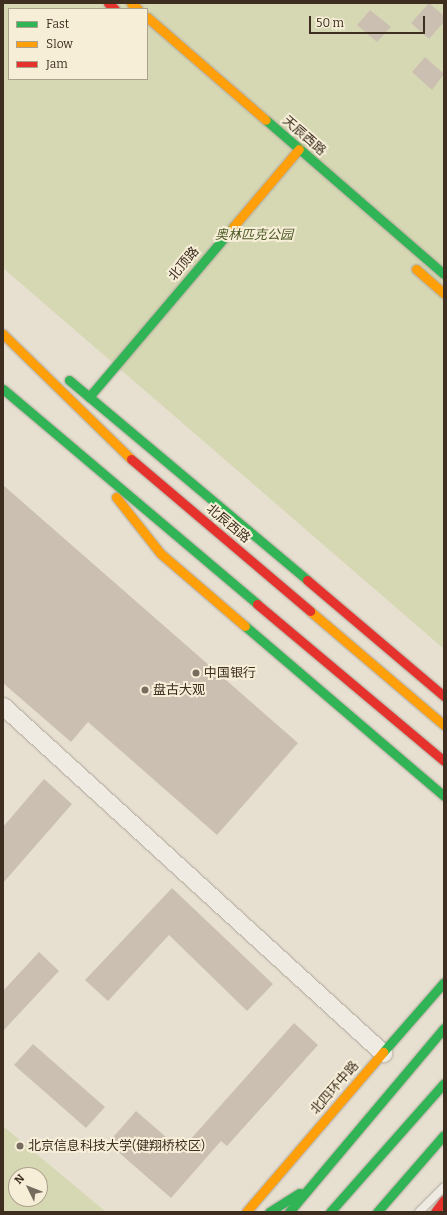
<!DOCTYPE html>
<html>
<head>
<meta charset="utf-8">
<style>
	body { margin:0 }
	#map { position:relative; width:447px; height:1215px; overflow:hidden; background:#e7e0d1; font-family:Bitter,"Noto Sans SC",serif }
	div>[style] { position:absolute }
	.green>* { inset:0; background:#d6d7b3 }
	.building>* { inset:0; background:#cbbfb2 }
	.roads { filter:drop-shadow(0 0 1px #ada599) drop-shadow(0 0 1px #ada599) }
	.lane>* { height:8px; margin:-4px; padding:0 4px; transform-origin:4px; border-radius:4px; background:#efebe3 }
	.street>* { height:17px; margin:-8.5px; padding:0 8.5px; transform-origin:8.5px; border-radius:8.5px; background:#efebe3 }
	.fast>* { height:9px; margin:-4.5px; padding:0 4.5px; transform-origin:4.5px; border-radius:4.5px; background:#30b455 }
	.slow>* { height:9px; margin:-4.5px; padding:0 4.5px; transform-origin:4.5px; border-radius:4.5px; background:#ff9f0a }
	.jam>* { height:9px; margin:-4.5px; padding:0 4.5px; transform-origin:4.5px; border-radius:4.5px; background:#e5322d }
	.dots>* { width:11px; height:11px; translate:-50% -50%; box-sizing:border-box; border:2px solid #f7eed8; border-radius:50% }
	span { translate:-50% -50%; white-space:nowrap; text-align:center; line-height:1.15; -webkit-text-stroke:4px #f7eed8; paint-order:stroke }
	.street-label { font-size:13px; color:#3d2e20 }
	.park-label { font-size:13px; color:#4d5a26; font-style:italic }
	.poi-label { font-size:13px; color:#3d2e20 }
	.left { translate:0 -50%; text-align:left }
	.frame { position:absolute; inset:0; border:4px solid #3d2e20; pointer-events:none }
	.legend { position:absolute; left:8px; top:8px; width:140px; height:72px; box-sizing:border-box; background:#f7eed8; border:1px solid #ada18e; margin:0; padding:5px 7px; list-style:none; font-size:12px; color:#3d2e20 }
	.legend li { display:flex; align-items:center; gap:8px; height:20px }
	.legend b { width:20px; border:1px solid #ada18e }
	.north { position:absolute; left:8px; top:1167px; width:40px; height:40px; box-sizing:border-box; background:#f7eed8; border:1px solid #ada18e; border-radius:50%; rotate:313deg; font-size:11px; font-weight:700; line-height:16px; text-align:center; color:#3d2e20 }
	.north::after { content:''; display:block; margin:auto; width:14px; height:18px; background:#786c5e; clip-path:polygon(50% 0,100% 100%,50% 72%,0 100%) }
	.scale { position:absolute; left:309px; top:16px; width:116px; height:18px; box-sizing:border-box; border:2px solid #3d2e20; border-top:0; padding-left:5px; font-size:12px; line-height:14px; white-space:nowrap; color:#3d2e20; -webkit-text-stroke:3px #f7eed8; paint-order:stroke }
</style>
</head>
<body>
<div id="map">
	<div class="green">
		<div style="clip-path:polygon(evenodd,3px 3px,444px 3px,444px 649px,3px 268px,3px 3px,9px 9px,147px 9px,147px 79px,9px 79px,9px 9px)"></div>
		<div style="clip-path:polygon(evenodd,3px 1126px,106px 1212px,3px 1212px,3px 1126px,16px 1175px,40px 1175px,40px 1199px,16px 1199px,16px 1175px)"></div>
	</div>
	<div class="building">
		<div style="clip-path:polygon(429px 3px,444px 16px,444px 22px,429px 39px,411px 23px)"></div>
		<div style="clip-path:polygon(370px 10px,391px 27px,377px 42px,357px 25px)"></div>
		<div style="clip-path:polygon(425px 57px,444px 74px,432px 90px,412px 72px)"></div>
		<div style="clip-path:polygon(3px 485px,298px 743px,217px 835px,88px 722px,71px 742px,3px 683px)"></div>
		<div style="clip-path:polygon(44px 779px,72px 804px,3px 883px,3px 827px)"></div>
		<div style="clip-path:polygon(172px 888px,273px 984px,247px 1011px,169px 935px,108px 1001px,85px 980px)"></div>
		<div style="clip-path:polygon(39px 952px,59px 971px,3px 1031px,3px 991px)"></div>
		<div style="clip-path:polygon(294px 1023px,318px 1045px,227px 1146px,221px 1141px,171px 1198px,108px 1143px,136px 1111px,181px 1150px)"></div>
		<div style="clip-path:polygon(33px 1044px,105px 1107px,86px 1128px,14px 1065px)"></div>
	</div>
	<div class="roads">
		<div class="lane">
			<div style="left:419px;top:1212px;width:35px;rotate:-45deg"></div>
		</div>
		<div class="street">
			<div style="left:3px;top:706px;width:515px;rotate:42.4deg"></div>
		</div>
		<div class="fast">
			<div style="left:266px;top:120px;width:235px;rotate:40.9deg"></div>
			<div style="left:69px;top:380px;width:311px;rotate:40deg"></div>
			<div style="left:3px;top:389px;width:333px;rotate:40.2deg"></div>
			<div style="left:89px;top:397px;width:223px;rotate:-49.7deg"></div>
			<div style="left:245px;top:626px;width:262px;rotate:40.5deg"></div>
			<div style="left:383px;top:1052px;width:93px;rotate:-48.9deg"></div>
			<div style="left:269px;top:1212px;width:36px;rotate:-32deg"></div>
			<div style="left:289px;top:1212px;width:241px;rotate:-49.9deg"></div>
			<div style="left:330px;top:1212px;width:172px;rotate:-48.5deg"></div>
			<div style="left:377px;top:1212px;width:102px;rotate:-49deg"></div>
		</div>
		<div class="slow">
			<div style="left:131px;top:3px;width:9px;rotate:41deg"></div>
			<div style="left:147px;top:17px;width:157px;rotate:40.9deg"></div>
			<div style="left:233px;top:227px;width:102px;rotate:-49.8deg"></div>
			<div style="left:416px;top:269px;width:37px;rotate:41deg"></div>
			<div style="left:3px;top:334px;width:179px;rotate:44.3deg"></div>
			<div style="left:116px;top:497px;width:71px;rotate:51.8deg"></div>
			<div style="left:160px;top:553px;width:112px;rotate:40.7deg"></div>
			<div style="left:310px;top:611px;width:176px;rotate:40.4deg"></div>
			<div style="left:246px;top:1212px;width:211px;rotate:-49.4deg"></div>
		</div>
		<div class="jam">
			<div style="left:108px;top:3px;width:9px;rotate:41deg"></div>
			<div style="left:131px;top:459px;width:235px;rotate:40.3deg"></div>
			<div style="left:307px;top:580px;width:180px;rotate:40.3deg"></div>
			<div style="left:257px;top:604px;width:244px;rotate:40deg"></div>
			<div style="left:435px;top:1212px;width:15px;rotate:-53deg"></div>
		</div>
	</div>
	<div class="dots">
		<div style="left:196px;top:673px;background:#786c5e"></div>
		<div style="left:145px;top:690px;background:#786c5e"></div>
		<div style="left:20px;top:1146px;background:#786c5e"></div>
	</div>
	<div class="street-label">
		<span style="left:304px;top:136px;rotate:41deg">天辰西路</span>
		<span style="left:184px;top:264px;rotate:-50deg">北顶路</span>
		<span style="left:228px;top:524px;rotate:40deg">北辰西路</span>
		<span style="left:335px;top:1088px;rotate:-49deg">北四环中路</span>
	</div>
	<div class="park-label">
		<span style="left:254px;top:235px">奥林匹克公园</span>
	</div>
	<div class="poi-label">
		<span class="left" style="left:204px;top:673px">中国银行</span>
		<span class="left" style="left:153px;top:690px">盘古大观</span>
		<span class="left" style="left:28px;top:1146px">北京信息科技大学(健翔桥校区)</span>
	</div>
	<div class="frame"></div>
	<ul class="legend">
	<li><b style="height:5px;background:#30b455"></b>Fast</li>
	<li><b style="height:5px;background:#ff9f0a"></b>Slow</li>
	<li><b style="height:5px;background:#e5322d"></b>Jam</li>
	</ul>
	<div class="north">N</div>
	<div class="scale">50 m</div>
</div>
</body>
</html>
